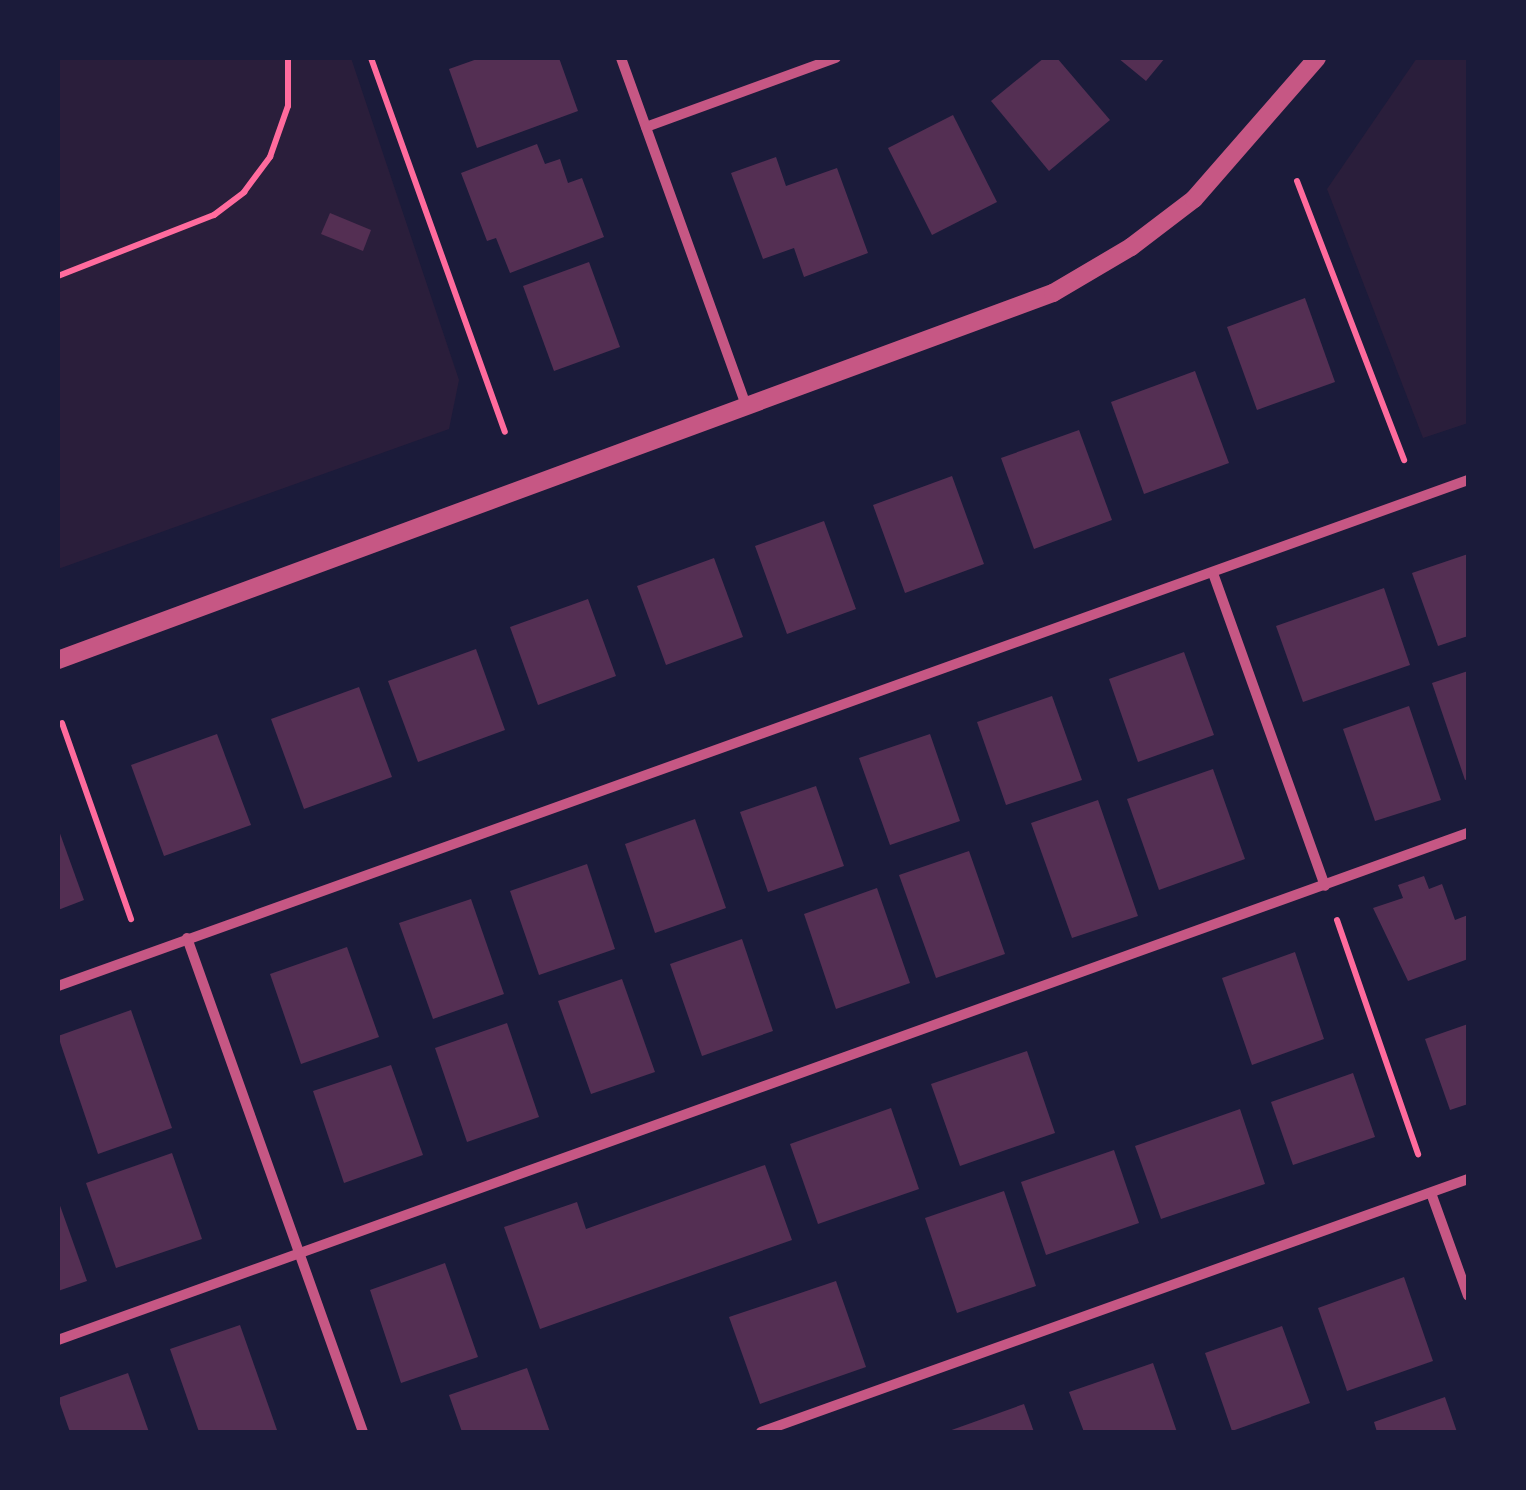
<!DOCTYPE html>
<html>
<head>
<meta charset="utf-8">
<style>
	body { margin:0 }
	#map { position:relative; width:1526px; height:1490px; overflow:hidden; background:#1b1b3a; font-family:"Fira Sans Condensed",sans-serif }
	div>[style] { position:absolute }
	.green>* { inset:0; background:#2a1e3b }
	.building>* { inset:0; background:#542f53 }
	.path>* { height:6px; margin:-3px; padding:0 3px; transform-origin:3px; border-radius:3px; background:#ff6b9d }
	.minor>* { height:10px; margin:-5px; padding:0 5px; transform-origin:5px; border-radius:5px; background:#c65784 }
	.tertiary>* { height:18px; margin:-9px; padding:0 9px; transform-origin:9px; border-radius:9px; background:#c65784 }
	span { translate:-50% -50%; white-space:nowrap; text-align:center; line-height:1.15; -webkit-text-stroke:8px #1b1b3a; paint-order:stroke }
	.frame { position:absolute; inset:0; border:60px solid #1b1b3a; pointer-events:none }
</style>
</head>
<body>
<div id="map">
	<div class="green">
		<div style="clip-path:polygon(58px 58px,351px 58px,459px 380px,449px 429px,58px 569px)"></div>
		<div style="clip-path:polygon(1417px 58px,1468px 58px,1468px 423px,1423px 438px,1327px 189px)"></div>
	</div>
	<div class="building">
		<div style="clip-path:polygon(480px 58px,559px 58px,578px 111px,477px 148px,449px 69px)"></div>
		<div style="clip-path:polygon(1044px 58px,1057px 58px,1110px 120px,1049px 171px,991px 101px)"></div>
		<div style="clip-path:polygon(1118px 58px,1165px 58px,1146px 81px)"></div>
		<div style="clip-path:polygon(953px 115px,997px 202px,932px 235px,888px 148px)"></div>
		<div style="clip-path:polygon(537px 144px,545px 164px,560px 159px,568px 183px,582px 178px,604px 237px,510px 273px,496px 238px,487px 241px,461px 173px)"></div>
		<div style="clip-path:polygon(776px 157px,786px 186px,837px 168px,868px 253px,804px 277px,794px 248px,763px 259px,731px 173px)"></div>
		<div style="clip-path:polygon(330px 213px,371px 230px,363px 251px,321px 234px)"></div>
		<div style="clip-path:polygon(589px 262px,620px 347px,554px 371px,523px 286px)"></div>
		<div style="clip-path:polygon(1305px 298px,1335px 382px,1257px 410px,1227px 327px)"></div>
		<div style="clip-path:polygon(1195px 371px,1229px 463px,1144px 494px,1111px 402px)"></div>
		<div style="clip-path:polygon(1079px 430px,1112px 520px,1034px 549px,1001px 458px)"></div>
		<div style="clip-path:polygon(952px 476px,984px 564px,905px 593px,873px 505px)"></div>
		<div style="clip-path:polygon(824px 521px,856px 609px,787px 634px,755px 546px)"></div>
		<div style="clip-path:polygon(1468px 554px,1468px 636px,1438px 646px,1412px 573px)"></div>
		<div style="clip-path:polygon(714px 558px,743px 637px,666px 665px,637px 586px)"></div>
		<div style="clip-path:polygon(1384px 588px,1410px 665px,1303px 702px,1276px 626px)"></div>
		<div style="clip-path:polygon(588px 599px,616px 676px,538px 705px,510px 627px)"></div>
		<div style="clip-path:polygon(476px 649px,505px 730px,418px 762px,388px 681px)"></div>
		<div style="clip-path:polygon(1184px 652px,1214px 735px,1138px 762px,1109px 679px)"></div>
		<div style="clip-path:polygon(1468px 671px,1468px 779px,1465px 780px,1432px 683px)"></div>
		<div style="clip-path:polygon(359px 687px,392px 777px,304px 809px,271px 719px)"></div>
		<div style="clip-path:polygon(1052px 696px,1082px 780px,1006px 805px,977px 722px)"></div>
		<div style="clip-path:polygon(1409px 706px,1441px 800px,1375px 821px,1343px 729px)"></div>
		<div style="clip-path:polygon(217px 734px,251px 825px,164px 856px,131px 765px)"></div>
		<div style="clip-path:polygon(930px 734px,960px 821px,890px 845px,859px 758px)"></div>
		<div style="clip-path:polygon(1213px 769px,1245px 859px,1159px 890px,1127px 799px)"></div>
		<div style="clip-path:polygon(816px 786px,844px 866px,768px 892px,740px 812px)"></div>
		<div style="clip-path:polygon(1098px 800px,1138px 916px,1072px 938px,1031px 823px)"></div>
		<div style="clip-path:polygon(695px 819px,726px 908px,655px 933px,625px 844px)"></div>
		<div style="clip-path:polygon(58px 828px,84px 900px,58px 910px)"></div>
		<div style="clip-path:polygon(969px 851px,1005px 954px,936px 978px,899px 875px)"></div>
		<div style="clip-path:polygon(587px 864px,615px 949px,539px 975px,510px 891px)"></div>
		<div style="clip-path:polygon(1424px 876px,1429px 889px,1442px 884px,1455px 920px,1468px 915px,1468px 959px,1408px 981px,1373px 908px,1403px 898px,1398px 885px)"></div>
		<div style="clip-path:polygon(877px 888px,910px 983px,836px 1009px,804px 914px)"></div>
		<div style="clip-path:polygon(471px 899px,504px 994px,433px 1019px,399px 923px)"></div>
		<div style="clip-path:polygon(742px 939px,773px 1031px,702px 1056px,670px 964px)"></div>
		<div style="clip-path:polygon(347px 947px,379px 1037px,301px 1064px,270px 974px)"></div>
		<div style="clip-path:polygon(1295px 952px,1324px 1039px,1252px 1065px,1222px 978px)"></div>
		<div style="clip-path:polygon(622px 979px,655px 1072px,591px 1094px,558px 1001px)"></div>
		<div style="clip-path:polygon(131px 1010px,172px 1128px,98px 1154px,58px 1036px)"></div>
		<div style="clip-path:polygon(507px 1023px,539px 1117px,467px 1142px,435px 1048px)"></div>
		<div style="clip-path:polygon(1468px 1024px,1468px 1104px,1450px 1110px,1425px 1039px)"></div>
		<div style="clip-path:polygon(1027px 1051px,1055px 1133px,960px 1166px,931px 1084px)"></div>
		<div style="clip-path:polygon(391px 1065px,423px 1155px,344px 1183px,313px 1091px)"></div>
		<div style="clip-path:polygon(1353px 1073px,1375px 1137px,1293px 1165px,1271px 1102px)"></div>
		<div style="clip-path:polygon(891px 1108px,919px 1189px,818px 1224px,790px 1144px)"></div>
		<div style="clip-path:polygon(1240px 1109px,1265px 1184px,1161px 1219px,1135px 1146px)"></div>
		<div style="clip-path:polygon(1114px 1150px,1139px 1223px,1046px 1255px,1021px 1182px)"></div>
		<div style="clip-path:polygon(172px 1153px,202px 1239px,116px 1268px,86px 1183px)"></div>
		<div style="clip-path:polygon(765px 1165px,792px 1240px,540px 1329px,504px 1227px,577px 1202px,586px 1229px)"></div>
		<div style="clip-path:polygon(1004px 1191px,1036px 1286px,957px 1313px,925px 1218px)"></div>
		<div style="clip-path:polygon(58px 1200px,87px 1281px,58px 1291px)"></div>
		<div style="clip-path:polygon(445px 1263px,478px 1357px,401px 1383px,370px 1290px)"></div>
		<div style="clip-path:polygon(1404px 1277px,1433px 1361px,1347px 1391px,1318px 1308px)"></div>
		<div style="clip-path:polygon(836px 1281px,866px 1367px,760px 1404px,729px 1317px)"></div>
		<div style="clip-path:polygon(240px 1325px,277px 1430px,199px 1432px,170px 1349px)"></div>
		<div style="clip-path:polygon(1282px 1326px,1310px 1403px,1232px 1431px,1205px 1353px)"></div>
		<div style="clip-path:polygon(1153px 1363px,1177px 1432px,1084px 1432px,1069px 1392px)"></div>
		<div style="clip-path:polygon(527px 1368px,550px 1432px,462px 1432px,449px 1395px)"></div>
		<div style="clip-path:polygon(128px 1373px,149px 1432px,70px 1432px,58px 1398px)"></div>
		<div style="clip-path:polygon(1445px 1397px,1457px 1432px,1377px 1432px,1374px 1422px)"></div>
		<div style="clip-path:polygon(1024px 1404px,1034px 1432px,946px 1432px)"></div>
	</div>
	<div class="path">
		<div style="left:371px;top:58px;width:397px;rotate:70.3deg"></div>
		<div style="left:1297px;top:181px;width:299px;rotate:69deg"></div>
		<div style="left:58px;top:276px;width:168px;rotate:-21.4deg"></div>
		<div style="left:214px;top:215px;width:38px;rotate:-37deg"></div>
		<div style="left:244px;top:192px;width:44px;rotate:-53.4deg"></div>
		<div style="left:270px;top:157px;width:54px;rotate:-70.6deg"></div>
		<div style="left:288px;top:106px;width:48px;rotate:-90deg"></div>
		<div style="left:62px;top:723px;width:208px;rotate:70.6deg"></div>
		<div style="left:1337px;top:920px;width:248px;rotate:70.9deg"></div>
	</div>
	<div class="minor">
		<div style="left:621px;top:58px;width:372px;rotate:70.2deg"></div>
		<div style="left:646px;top:127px;width:202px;rotate:-20deg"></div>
		<div style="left:1214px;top:576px;width:329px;rotate:70.3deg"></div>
		<div style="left:187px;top:938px;width:524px;rotate:70.39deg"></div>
		<div style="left:58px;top:986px;width:1498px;rotate:-19.74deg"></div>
		<div style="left:1431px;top:1193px;width:109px;rotate:70.2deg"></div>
		<div style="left:58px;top:1340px;width:1498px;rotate:-19.78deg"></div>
		<div style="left:761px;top:1432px;width:751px;rotate:-19.69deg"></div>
	</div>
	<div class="tertiary">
		<div style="left:58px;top:660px;width:1061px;rotate:-20.25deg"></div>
		<div style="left:1053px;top:293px;width:91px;rotate:-30.5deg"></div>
		<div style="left:1131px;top:247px;width:79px;rotate:-37.3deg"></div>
		<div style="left:1194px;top:199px;width:187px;rotate:-48.9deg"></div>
	</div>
	<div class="frame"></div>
</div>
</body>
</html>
